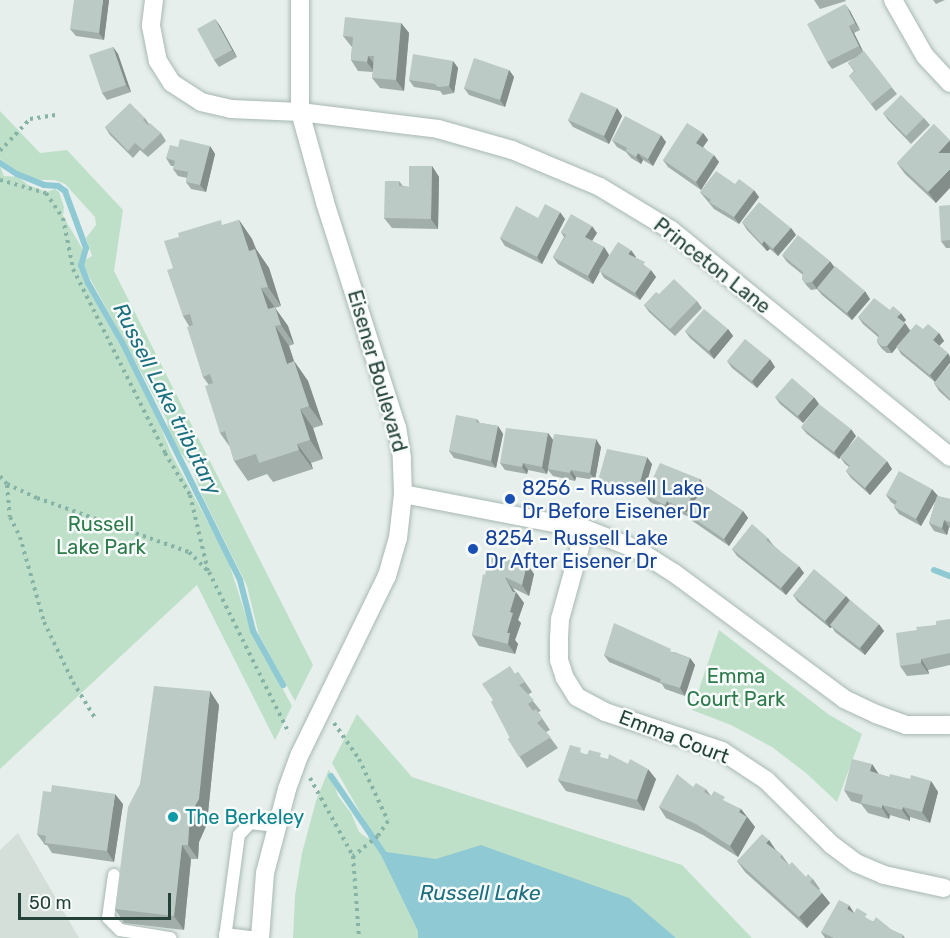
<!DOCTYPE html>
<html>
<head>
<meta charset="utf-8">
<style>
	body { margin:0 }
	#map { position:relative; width:950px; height:938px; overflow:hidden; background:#e6efeb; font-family:Rubik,sans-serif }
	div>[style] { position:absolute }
	.built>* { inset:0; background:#d4dfda }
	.green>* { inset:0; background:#bfe0c8 }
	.water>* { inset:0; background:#8ec9d4 }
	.stream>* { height:6px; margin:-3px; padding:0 3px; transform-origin:3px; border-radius:3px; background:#8ec9d4 }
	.path>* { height:4px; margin-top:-2px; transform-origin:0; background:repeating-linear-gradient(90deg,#86b3a5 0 3px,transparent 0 7.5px) }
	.roads { filter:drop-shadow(0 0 2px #a8b8b2) drop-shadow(0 0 2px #a8b8b2) }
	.lane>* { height:12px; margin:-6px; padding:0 6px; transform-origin:6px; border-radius:6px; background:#fff }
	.street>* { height:18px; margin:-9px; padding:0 9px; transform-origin:9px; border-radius:9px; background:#fff }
	.secondary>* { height:18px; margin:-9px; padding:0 9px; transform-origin:9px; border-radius:9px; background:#fff }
	.wall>* { inset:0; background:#a1aea9 }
	.shaded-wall>* { inset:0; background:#838d89 }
	.building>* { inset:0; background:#bbcac4 }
	.dots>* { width:16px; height:16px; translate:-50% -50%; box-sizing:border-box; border:3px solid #f7fbf9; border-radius:50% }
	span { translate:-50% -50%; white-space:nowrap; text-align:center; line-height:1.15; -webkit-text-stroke:5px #f7fbf9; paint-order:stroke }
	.street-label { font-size:20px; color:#24423a }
	.transit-label { font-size:20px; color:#164399 }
	.left { translate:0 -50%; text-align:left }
	.park-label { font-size:20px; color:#2d7a4b }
	.culture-label { font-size:20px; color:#0d838f }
	.water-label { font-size:21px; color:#1c6f80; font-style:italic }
	.scale { position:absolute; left:18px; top:893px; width:153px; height:27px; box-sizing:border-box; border:3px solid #24423a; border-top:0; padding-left:8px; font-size:18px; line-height:21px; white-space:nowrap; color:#24423a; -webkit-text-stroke:4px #f7fbf9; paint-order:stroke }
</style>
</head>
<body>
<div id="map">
	<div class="built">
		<div style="clip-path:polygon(18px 833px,79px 938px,0 938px,0 850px)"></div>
	</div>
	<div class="green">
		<div style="clip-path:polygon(0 111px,40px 153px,67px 150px,123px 210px,114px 271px,313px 665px,295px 701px,259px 635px,247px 586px,201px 493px,192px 467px,180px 452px,168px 430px,167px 420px,85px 269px,83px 261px,92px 256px,86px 238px,96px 225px,95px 217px,65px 184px,55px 180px,40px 180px,20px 173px,0 159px)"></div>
		<div style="clip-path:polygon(0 166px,4px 176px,19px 177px,28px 185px,47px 192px,55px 189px,59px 192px,64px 207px,63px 216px,83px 250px,79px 264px,87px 287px,148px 395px,171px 453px,228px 560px,250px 629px,292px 706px,275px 740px,197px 585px,0 769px)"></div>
		<div style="clip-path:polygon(719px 630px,828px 714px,862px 734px,837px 802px,806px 773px,772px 747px,731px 725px,692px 710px)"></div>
		<div style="clip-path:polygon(357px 714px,412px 777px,682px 865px,752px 938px,293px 938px,295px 896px,302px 853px,316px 801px,329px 769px,338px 796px,351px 813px,359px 832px,367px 838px,373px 835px,332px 763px)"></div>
	</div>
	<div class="water">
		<div style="clip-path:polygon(481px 845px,629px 898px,676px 938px,418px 938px,418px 931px,379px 851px,436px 859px)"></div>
	</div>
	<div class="stream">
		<div style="left:0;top:163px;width:20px;rotate:33deg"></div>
		<div style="left:17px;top:174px;width:29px;rotate:22deg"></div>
		<div style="left:44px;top:185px;width:14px;rotate:4deg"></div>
		<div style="left:58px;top:186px;width:9px;rotate:36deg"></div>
		<div style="left:65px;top:191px;width:61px;rotate:69.8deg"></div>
		<div style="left:86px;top:248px;width:18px;rotate:106deg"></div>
		<div style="left:81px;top:265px;width:19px;rotate:69deg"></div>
		<div style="left:88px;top:283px;width:70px;rotate:60.2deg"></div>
		<div style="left:123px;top:344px;width:263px;rotate:63.6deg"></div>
		<div style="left:240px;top:580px;width:53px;rotate:75.7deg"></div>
		<div style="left:253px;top:631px;width:62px;rotate:60.9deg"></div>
		<div style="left:934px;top:570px;width:17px;rotate:21deg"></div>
		<div style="left:331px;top:776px;width:98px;rotate:55.8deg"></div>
	</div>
	<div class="path">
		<div style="left:0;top:151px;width:44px;rotate:-46.8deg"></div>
		<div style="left:30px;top:119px;width:26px;rotate:-9deg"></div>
		<div style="left:0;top:180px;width:48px;rotate:15.8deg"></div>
		<div style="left:46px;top:193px;width:30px;rotate:56deg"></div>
		<div style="left:63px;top:218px;width:52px;rotate:78.9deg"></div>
		<div style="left:73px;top:269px;width:206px;rotate:63.4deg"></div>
		<div style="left:165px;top:453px;width:49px;rotate:59.2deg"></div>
		<div style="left:190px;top:495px;width:78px;rotate:76.7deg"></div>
		<div style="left:0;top:476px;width:11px;rotate:49deg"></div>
		<div style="left:7px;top:484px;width:33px;rotate:25deg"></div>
		<div style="left:37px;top:498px;width:161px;rotate:19.6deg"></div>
		<div style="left:189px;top:552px;width:28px;rotate:45deg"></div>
		<div style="left:209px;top:572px;width:180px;rotate:63.6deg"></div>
		<div style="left:7px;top:485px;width:32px;rotate:85deg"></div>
		<div style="left:10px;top:517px;width:22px;rotate:63deg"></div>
		<div style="left:20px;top:537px;width:88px;rotate:74.2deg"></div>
		<div style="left:44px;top:622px;width:67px;rotate:64.2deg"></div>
		<div style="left:73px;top:682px;width:42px;rotate:58.6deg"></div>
		<div style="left:334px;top:723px;width:44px;rotate:55.2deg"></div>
		<div style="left:359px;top:759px;width:68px;rotate:64.9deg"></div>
		<div style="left:388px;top:821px;width:18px;rotate:124deg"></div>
		<div style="left:378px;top:836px;width:32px;rotate:141deg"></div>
		<div style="left:310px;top:778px;width:89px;rotate:61.1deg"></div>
		<div style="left:353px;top:856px;width:82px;rotate:85.8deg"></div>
	</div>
	<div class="roads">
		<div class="lane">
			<div style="left:114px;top:875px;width:43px;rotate:97.9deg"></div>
			<div style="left:108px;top:918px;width:17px;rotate:45deg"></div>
			<div style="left:120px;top:930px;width:51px;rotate:9.1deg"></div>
			<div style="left:225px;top:934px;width:35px;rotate:7deg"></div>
			<div style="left:225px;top:938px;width:104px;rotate:-82.3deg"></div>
			<div style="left:239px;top:835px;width:16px;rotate:-47deg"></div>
			<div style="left:250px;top:823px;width:26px;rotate:7deg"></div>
		</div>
		<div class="street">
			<div style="left:154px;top:0;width:26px;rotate:97deg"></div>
			<div style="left:151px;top:26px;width:36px;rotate:79deg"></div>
			<div style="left:158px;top:61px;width:26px;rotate:58deg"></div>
			<div style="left:172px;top:83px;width:35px;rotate:33deg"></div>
			<div style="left:201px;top:102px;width:31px;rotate:13deg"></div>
			<div style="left:231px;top:109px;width:69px;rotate:2.5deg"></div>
			<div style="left:300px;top:112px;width:139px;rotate:7deg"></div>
			<div style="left:438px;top:129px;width:77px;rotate:15.8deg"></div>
			<div style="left:512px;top:150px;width:95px;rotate:22.8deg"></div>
			<div style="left:600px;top:187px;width:83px;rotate:31.2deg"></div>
			<div style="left:671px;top:230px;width:360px;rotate:39.1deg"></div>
			<div style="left:893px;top:0;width:64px;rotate:60.3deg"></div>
			<div style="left:925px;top:56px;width:37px;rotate:47deg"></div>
			<div style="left:403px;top:494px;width:185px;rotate:10.9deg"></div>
			<div style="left:585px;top:529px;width:55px;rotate:21.4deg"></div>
			<div style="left:636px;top:549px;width:45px;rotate:32.3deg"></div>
			<div style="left:674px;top:573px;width:212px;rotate:36.5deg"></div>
			<div style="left:844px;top:699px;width:35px;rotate:25deg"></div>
			<div style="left:876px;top:714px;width:32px;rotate:20deg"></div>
			<div style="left:906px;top:725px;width:44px"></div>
			<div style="left:585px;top:529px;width:93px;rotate:105.5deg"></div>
			<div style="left:560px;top:619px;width:19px;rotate:93deg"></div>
			<div style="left:559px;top:638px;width:22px;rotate:90deg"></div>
			<div style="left:559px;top:660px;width:19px;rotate:72deg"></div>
			<div style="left:565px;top:678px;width:22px;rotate:58deg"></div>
			<div style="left:577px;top:697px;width:32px;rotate:28deg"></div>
			<div style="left:605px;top:712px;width:123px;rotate:18.4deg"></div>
			<div style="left:722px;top:751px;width:53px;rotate:33.4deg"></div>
			<div style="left:766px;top:780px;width:93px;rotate:44.6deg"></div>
			<div style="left:832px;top:845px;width:30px;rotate:37deg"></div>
			<div style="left:856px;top:863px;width:30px;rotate:23deg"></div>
			<div style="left:884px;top:875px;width:61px;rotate:12.2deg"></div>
		</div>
		<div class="secondary">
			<div style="left:260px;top:938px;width:65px;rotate:-85.6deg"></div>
			<div style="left:265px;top:873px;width:87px;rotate:-75.3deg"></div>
			<div style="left:287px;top:789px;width:37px;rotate:-70deg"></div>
			<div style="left:300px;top:754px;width:198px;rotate:-64deg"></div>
			<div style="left:387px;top:576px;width:40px;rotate:-74deg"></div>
			<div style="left:398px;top:538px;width:44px;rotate:-83.5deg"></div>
			<div style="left:403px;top:494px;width:36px;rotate:-92deg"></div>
			<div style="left:402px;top:458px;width:30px;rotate:-99deg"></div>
			<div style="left:397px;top:428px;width:237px;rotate:-107.7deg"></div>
			<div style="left:325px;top:202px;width:93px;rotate:-105.5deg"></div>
			<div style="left:300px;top:112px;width:112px;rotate:-90deg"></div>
		</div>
	</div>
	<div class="wall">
		<div style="clip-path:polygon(109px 0,104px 40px,76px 36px,70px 29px)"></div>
		<div style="clip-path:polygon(814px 0,845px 0,846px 1px,820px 9px)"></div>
		<div style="clip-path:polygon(933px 0,945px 0,936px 4px)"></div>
		<div style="clip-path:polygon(850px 11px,860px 30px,854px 33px,863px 52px,897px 94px,876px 111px,849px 76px,854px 71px,848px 63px,855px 58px,832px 69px,827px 62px)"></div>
		<div style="clip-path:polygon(215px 19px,220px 26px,237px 57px,219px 67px,214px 60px)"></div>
		<div style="clip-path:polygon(401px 23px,409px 33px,404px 91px,380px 88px,372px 78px,373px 72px,358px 71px,351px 60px,352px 47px,351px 46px,343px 36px)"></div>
		<div style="clip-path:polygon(113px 47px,118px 54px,131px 92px,107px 100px,102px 93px)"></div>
		<div style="clip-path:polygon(453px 61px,458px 68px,454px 93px,443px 95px,440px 91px,414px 87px,409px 80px)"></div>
		<div style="clip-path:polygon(509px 70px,514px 77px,505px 107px,469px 95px,464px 88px)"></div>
		<div style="clip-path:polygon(617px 108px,622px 116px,609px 144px,573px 127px,568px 120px)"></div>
		<div style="clip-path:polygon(883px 113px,924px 118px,930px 125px,911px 144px,888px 120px)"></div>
		<div style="clip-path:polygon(145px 118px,149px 124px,161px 133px,166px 141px,148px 157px,140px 150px,133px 158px,110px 135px,105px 127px)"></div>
		<div style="clip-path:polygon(934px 124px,936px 203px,905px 174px,897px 163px)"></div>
		<div style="clip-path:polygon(703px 133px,708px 140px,703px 147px,719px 162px,701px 190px,668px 167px,663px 160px)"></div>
		<div style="clip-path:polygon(612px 140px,666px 142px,653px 166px,643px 160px,641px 164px,631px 158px,626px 152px,617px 147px)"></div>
		<div style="clip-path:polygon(210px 146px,215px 154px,206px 192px,191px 189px,186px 182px,187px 178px,178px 176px,173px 169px,174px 166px,171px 166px,166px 158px)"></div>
		<div style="clip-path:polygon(432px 166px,439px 177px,438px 229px,392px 228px,384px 218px,399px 181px,403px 186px,409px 187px)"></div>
		<div style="clip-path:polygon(735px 184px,759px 197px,739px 224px,714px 209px,700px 192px)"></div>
		<div style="clip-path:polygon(950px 205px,950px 248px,946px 248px,941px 241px)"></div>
		<div style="clip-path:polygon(538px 218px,565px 219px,542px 264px,505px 246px,500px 238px)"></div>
		<div style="clip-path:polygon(239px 220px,252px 239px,256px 249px,269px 268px,281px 306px,275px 308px,288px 326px,294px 344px,289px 346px,294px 361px,308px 381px,323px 425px,313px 428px,323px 459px,311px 463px,313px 469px,273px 482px,267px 474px,248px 481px,234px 461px,230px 447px,220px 433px,209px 385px,203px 377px,189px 326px,183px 316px,173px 268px,224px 225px)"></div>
		<div style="clip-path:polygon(742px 222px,791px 228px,796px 235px,778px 256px,770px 249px,767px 251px,747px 230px)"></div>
		<div style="clip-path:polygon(561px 232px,597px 233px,592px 241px,604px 247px,609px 255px,605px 263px,636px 257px,635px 258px,649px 269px,656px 277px,640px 300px,604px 278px,600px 271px,593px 284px,558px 264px,553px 257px,564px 237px)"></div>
		<div style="clip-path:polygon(782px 255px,834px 267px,870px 299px,852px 320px,822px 295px,817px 289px,811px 290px,807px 286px,802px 279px,803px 275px,787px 262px)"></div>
		<div style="clip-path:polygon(659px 294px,697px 301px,702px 308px,675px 336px,649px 312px,644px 305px)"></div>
		<div style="clip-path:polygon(890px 310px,906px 320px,904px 322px,910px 330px,923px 329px,939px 333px,944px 341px,939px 346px,935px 382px,901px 354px,897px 347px,892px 353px,887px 353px,882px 349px,877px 342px,878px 337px,863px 324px,858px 317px)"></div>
		<div style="clip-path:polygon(728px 329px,733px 336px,714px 359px,690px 338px,685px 331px)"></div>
		<div style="clip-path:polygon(727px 361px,775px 367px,757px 388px,732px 368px)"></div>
		<div style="clip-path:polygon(950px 365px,950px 401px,939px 391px,934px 383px)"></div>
		<div style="clip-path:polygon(775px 397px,819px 404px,803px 423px,780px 404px)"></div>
		<div style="clip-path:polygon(477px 419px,480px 423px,498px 426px,503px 434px,496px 468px,454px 458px,449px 451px)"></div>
		<div style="clip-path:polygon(801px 427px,856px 436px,849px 446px,892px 469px,870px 495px,851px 478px,846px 471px,849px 467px,845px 464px,840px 457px,839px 459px,807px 434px)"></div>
		<div style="clip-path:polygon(548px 433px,553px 440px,601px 447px,595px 480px,576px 477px,575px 481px,553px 476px,548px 470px,547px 474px,528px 470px,527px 474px,505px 470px,500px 463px)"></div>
		<div style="clip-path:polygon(652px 464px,643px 496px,611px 490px,604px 485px,599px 477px)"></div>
		<div style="clip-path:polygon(700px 479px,705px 486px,743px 511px,748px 518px,729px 546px,691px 520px,689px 517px,672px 509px,670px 512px,650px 502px,645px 495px)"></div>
		<div style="clip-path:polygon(886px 495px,937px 496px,950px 499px,950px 528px,949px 527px,947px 535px,934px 531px,929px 523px,936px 500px,921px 526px,899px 514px,894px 507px,895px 505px,891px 502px)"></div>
		<div style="clip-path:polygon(768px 538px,773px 545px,804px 573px,786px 595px,737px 556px,732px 549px)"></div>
		<div style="clip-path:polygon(527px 564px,534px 574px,529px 596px,513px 588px,524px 603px,518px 620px,521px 623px,515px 640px,518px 644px,515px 654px,479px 646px,472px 635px,485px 575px)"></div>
		<div style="clip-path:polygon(793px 595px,846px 596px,850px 600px,884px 631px,865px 655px,835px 632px,832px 627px,830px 628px,798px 602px)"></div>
		<div style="clip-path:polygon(950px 619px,950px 665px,928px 670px,929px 674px,907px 676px,900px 666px,917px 630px,936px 625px)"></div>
		<div style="clip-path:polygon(674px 652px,690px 658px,695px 665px,685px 696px,665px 689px,662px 684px,609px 662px,604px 655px)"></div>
		<div style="clip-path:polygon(518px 672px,532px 692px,528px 695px,541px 711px,538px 712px,550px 730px,546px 732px,558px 748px,527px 768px,508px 739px,510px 738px,493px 700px,515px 674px)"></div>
		<div style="clip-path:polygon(219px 705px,208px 813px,205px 820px,207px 824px,199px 842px,198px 859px,191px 859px,184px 930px,124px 923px,115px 909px)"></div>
		<div style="clip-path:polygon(584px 754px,628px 764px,656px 779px,644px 811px,566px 791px,558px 780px)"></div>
		<div style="clip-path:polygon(872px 764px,879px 774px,889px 777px,931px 781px,938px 792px,930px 823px,910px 817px,910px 821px,890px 815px,889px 819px,868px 813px,861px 804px,851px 801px,844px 790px)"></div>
		<div style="clip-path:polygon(693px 787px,706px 789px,711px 796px,741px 809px,755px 827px,738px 857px,703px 835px,666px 818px,659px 807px)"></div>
		<div style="clip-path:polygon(123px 804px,114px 862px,52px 853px,47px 845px,45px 845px,37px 834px)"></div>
		<div style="clip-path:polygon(769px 840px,776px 850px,782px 855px,789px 865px,806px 877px,813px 879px,820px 889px,819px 890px,830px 903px,807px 928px,745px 872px,737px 861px)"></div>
		<div style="clip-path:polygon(854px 913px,903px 935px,905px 938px,825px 938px,821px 932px)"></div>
	</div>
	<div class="shaded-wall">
		<div style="clip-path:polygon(103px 0,109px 0,104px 40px,99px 33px)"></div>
		<div style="clip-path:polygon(845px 4px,850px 11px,860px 30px,855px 23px)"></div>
		<div style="clip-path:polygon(215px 19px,220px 26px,237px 57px,232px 50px)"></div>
		<div style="clip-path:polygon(401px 23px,409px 33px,404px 91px,396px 80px)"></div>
		<div style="clip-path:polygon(849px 26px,854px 33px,864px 53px,859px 46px)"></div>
		<div style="clip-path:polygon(113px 47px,118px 54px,131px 92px,126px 85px)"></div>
		<div style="clip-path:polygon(368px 56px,376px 66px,375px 73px,367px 62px)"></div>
		<div style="clip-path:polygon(453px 61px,458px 68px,454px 93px,449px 86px)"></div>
		<div style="clip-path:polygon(509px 70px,514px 77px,505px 107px,500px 100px)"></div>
		<div style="clip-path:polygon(617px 108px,622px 116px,609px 144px,604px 136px)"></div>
		<div style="clip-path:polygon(703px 133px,708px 140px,701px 150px,696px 143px)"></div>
		<div style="clip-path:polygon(661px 135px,666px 142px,653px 166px,648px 159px)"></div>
		<div style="clip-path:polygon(950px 140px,950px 159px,938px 153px)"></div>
		<div style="clip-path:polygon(210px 146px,215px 154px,206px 192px,200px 185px)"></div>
		<div style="clip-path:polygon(638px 153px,643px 160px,641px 164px,636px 157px)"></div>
		<div style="clip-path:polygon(714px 155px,719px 162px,701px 190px,696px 182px)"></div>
		<div style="clip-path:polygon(432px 166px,439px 177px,438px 229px,431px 219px)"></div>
		<div style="clip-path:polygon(950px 169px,950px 188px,936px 203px,928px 192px)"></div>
		<div style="clip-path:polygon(754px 190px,759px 197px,739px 224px,734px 217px)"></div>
		<div style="clip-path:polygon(560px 212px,565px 219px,542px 264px,537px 257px)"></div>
		<div style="clip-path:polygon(239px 220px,252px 239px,256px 249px,269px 268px,281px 306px,268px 287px,249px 251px)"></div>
		<div style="clip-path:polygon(592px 226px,597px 233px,590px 244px,585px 237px)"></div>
		<div style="clip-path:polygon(791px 228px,796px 235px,778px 256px,773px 249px)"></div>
		<div style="clip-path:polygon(764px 241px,770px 249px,767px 251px,762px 244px)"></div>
		<div style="clip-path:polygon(604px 247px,609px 255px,593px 284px,588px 276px)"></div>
		<div style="clip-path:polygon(631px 250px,636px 257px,633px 262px,628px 254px)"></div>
		<div style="clip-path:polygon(830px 261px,835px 268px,817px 289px,812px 282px)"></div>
		<div style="clip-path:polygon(651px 270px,656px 277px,640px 300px,635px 293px)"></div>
		<div style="clip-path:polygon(261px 288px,288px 326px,294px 344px,281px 325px,268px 309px)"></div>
		<div style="clip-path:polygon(865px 291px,870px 299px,852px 320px,847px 313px)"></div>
		<div style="clip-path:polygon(901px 313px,906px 320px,902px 324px,897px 317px)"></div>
		<div style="clip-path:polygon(905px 323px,910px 331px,892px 353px,887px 346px)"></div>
		<div style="clip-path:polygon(275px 326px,289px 346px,301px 383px,287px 364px)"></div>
		<div style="clip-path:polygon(728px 329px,733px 336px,714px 359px,709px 351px)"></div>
		<div style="clip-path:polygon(939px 333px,944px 341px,938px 347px,933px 340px)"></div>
		<div style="clip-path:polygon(948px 353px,950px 357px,950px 363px,935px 382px,930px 375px)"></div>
		<div style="clip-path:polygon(770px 359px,775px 367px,757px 388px,752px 381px)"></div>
		<div style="clip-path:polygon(294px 361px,308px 381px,323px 425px,309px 406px)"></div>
		<div style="clip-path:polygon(814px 397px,819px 404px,803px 423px,798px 416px)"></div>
		<div style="clip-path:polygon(300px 409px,313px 428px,323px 459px,310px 440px)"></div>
		<div style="clip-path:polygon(498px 426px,503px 434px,496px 468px,491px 461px)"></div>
		<div style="clip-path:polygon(851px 429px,856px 436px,839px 459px,834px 452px)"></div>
		<div style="clip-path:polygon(548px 433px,553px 440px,547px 474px,542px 467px)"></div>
		<div style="clip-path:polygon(596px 439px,601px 447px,595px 480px,590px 473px)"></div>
		<div style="clip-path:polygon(297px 444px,311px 463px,313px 469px,299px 450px)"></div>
		<div style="clip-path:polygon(647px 457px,652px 464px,643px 496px,638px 489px)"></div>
		<div style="clip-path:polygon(887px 461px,892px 469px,870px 495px,865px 488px)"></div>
		<div style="clip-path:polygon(523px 463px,528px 470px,527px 474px,522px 467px)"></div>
		<div style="clip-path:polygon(571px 470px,576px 477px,575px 481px,570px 473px)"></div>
		<div style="clip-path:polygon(700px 479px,705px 486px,687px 514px,685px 510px)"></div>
		<div style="clip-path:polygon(932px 489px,938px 496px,921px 526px,916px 519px)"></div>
		<div style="clip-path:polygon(667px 501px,672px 509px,670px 512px,665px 505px)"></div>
		<div style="clip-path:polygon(743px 511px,748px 518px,729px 546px,724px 539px)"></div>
		<div style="clip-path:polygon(944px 520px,949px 527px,947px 535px,942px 528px)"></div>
		<div style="clip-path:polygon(527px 564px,534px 574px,529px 596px,522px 585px)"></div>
		<div style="clip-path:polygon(799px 566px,804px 573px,786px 595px,781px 588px)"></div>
		<div style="clip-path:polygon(505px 577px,516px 594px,516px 592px,524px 603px,518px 620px,521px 623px,515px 640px,518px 644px,515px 654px,508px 644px)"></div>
		<div style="clip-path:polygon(846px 596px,851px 603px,830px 625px,832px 627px,830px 628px,825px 621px)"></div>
		<div style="clip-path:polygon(879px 624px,884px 631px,865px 655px,860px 648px)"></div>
		<div style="clip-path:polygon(690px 658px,695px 665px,685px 696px,680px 688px)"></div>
		<div style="clip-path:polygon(921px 659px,928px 670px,929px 674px,921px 663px)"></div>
		<div style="clip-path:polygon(210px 691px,219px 705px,208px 813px,205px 820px,207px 824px,199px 842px,198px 859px,188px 845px,189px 828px,194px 808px)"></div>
		<div style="clip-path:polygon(872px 764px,879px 775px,870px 771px)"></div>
		<div style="clip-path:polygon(648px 769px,656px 779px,644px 811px,637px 800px)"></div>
		<div style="clip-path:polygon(931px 781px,938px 792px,930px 823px,922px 812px)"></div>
		<div style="clip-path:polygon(115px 794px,123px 804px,114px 862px,107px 851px)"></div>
		<div style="clip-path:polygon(882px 805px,890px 815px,889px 819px,882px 808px)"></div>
		<div style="clip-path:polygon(903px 807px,910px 817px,910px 821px,902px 810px)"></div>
		<div style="clip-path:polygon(741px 809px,755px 827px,738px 857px,730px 846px,739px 812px)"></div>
		<div style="clip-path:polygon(769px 840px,776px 851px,766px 843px)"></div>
		<div style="clip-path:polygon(182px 845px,191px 859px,184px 930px,174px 916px)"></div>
		<div style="clip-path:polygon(822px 893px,830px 903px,807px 928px,799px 917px)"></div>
		<div style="clip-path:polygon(849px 905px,856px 916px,847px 909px)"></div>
	</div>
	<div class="building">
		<div style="clip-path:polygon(74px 0,103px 0,99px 33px,70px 29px)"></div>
		<div style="clip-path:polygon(845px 4px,855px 23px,849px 26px,859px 46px,827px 62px,807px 24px)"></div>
		<div style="clip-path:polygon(345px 17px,401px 23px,396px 80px,372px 78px,374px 56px,368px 56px,367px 62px,351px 60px,353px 37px,343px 36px)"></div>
		<div style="clip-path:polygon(215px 19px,232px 50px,214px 60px,197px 29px)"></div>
		<div style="clip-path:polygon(113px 47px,126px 85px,102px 93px,89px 55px)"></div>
		<div style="clip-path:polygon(864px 51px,892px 87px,871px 104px,849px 76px,855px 71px,848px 63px)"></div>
		<div style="clip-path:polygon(413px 54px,453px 61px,449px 86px,438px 87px,435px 84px,409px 80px)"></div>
		<div style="clip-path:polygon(474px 58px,509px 70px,500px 100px,464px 88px)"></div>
		<div style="clip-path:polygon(581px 92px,617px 108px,604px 136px,568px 120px)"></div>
		<div style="clip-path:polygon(901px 95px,924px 118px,906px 136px,883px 113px)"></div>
		<div style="clip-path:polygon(130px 103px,145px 118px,143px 120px,148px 125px,150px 123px,161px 133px,143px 150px,135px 143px,128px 151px,105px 127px)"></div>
		<div style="clip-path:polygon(625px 116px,661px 135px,648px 159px,638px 153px,636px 157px,626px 151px,627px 148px,612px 140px)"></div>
		<div style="clip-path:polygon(687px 123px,703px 133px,696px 143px,714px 155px,696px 182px,663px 160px)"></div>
		<div style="clip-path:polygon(934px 124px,950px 140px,938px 153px,950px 153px,950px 169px,928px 192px,897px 163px)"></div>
		<div style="clip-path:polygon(180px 139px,210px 146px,200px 185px,186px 182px,188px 172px,173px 169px,175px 161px,166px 158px,170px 145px,178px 147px)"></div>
		<div style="clip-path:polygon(409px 166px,432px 166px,431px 219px,384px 218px,385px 181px,399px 181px,399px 186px,409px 187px)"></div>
		<div style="clip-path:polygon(716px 171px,735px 184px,739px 179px,754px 190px,734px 217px,709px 202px,711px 200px,700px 192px)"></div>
		<div style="clip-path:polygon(759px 202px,791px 228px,773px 249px,764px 241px,762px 244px,742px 222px)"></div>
		<div style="clip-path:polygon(545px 204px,560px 212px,537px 257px,500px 238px,516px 206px,538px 218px)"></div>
		<div style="clip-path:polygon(950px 205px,950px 240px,941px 241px,939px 206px)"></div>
		<div style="clip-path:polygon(571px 214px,592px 226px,585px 237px,604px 247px,588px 276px,553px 257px,566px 235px,561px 232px)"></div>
		<div style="clip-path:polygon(221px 220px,222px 225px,239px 220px,249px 251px,255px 249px,268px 287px,261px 288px,268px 309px,275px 307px,281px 325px,275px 326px,287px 364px,294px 361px,309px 406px,300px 409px,310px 440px,297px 444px,299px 450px,259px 463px,256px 454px,234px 461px,225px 431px,220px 433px,205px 386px,213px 383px,210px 374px,203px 377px,187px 327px,193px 325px,190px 314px,183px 316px,167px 270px,173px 268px,164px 241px,179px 237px,178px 233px)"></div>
		<div style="clip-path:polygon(798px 235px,830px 261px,812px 282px,806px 283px,802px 279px,803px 272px,782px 255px)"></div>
		<div style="clip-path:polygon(618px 242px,631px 250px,628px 254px,645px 262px,643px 265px,651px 270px,635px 293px,599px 271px)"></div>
		<div style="clip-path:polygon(835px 266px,865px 291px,847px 313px,817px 288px)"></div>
		<div style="clip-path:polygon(674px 279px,697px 301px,670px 329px,644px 305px,656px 292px,659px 294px)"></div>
		<div style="clip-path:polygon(874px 298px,890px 310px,893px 306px,901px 313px,897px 317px,905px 323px,887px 346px,882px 346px,877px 342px,879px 335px,858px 317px)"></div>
		<div style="clip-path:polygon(704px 309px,728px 329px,709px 351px,685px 331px)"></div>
		<div style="clip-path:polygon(916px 324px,923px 329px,928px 324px,939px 333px,933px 340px,948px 353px,930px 375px,896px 347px)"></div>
		<div style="clip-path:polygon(745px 339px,770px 359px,752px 381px,727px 361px)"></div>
		<div style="clip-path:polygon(950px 365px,950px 399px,934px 383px)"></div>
		<div style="clip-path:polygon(792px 378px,814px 397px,798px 416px,775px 397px)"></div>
		<div style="clip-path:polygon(819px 404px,851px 429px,834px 452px,801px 427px)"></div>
		<div style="clip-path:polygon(456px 415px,477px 419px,476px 422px,498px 426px,491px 461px,449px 451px)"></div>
		<div style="clip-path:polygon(506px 428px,548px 433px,542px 467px,523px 463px,522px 467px,500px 463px)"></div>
		<div style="clip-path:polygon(554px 434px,596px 439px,590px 473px,571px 470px,570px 473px,548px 469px)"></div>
		<div style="clip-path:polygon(858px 436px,887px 461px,865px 488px,846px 471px,850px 466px,840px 457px)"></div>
		<div style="clip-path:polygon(607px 449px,647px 457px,638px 489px,606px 483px,599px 477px)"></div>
		<div style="clip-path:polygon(660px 463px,700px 479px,685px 510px,667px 501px,665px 505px,645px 495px)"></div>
		<div style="clip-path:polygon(899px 471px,932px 489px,916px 519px,894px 507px,897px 501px,886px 495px)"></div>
		<div style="clip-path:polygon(705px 486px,743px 511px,724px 539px,686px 513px)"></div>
		<div style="clip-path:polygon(937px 496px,950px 499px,950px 522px,944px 520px,942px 528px,929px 523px)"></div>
		<div style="clip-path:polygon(752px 524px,768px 538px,766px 540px,799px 566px,781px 588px,732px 549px)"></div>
		<div style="clip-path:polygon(490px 555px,527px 564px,522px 585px,505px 577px,513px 592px,516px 592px,510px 612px,513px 613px,507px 633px,510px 633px,508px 644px,472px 635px,483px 574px,485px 575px)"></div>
		<div style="clip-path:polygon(814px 569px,846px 596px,825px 621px,793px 595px)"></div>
		<div style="clip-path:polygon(850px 600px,879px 624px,860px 648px,830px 625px)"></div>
		<div style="clip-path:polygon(950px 619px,950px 653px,921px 659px,921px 663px,900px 666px,896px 633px,917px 630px,916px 627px,936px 625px,936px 621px)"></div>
		<div style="clip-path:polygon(614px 623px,671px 649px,670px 651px,690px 658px,680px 688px,660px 682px,661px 679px,604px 655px)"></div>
		<div style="clip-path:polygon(510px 666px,515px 674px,518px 672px,525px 682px,519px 685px,534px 700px,528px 704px,533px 711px,536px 709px,542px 719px,537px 723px,551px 737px,519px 757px,508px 739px,510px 738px,491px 702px,493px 700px,482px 684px)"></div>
		<div style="clip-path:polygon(154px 686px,210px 691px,199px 799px,194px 808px,198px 810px,189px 828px,188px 845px,182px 845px,174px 916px,115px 909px,128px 807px,140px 784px)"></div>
		<div style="clip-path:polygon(570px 745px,581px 748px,580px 752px,587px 755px,589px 750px,601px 753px,600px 757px,608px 759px,609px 754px,628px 764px,630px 759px,648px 769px,637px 800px,558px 780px)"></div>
		<div style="clip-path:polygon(852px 759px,872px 764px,870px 771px,889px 777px,890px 774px,910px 779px,911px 775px,931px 781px,922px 812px,903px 807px,902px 810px,882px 805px,882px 808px,861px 803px,863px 795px,844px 790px)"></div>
		<div style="clip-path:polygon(677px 774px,693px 787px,696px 783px,706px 789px,704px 792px,711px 796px,714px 791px,725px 797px,723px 800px,741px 809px,739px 812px,747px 817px,730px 846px,696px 824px,659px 807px)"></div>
		<div style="clip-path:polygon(52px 785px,115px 794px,107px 851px,45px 843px,46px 836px,37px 834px,43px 791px,51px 792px)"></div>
		<div style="clip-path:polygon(762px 834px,769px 840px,766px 843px,782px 855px,780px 857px,789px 865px,792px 862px,806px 877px,808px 874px,813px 879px,810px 882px,822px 893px,799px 917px,737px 861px)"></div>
		<div style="clip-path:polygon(839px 900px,849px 905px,847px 909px,854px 913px,857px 908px,867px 914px,865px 917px,873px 922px,876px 917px,892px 930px,903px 935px,902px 938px,834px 938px,821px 932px)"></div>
	</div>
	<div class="dots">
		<div style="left:510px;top:499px;background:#1a4fb4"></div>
		<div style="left:473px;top:549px;background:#1a4fb4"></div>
		<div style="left:173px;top:817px;background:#0f9aa8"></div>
	</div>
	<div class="street-label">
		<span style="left:712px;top:266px;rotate:38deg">Princeton Lane</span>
		<span style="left:377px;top:371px;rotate:74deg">Eisener Boulevard</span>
		<span style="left:674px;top:737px;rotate:21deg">Emma Court</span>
	</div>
	<div class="transit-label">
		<span class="left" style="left:522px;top:500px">8256 - Russell Lake<br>Dr Before Eisener Dr</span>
		<span class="left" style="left:485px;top:550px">8254 - Russell Lake<br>Dr After Eisener Dr</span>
	</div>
	<div class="park-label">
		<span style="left:101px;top:536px">Russell<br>Lake Park</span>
		<span style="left:736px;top:688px">Emma<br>Court Park</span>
	</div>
	<div class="culture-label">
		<span class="left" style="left:185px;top:817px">The Berkeley</span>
	</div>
	<div class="water-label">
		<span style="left:167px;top:399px;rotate:63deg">Russell Lake tributary</span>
		<span style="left:480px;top:893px">Russell Lake</span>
	</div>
	<div class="scale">50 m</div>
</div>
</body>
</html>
